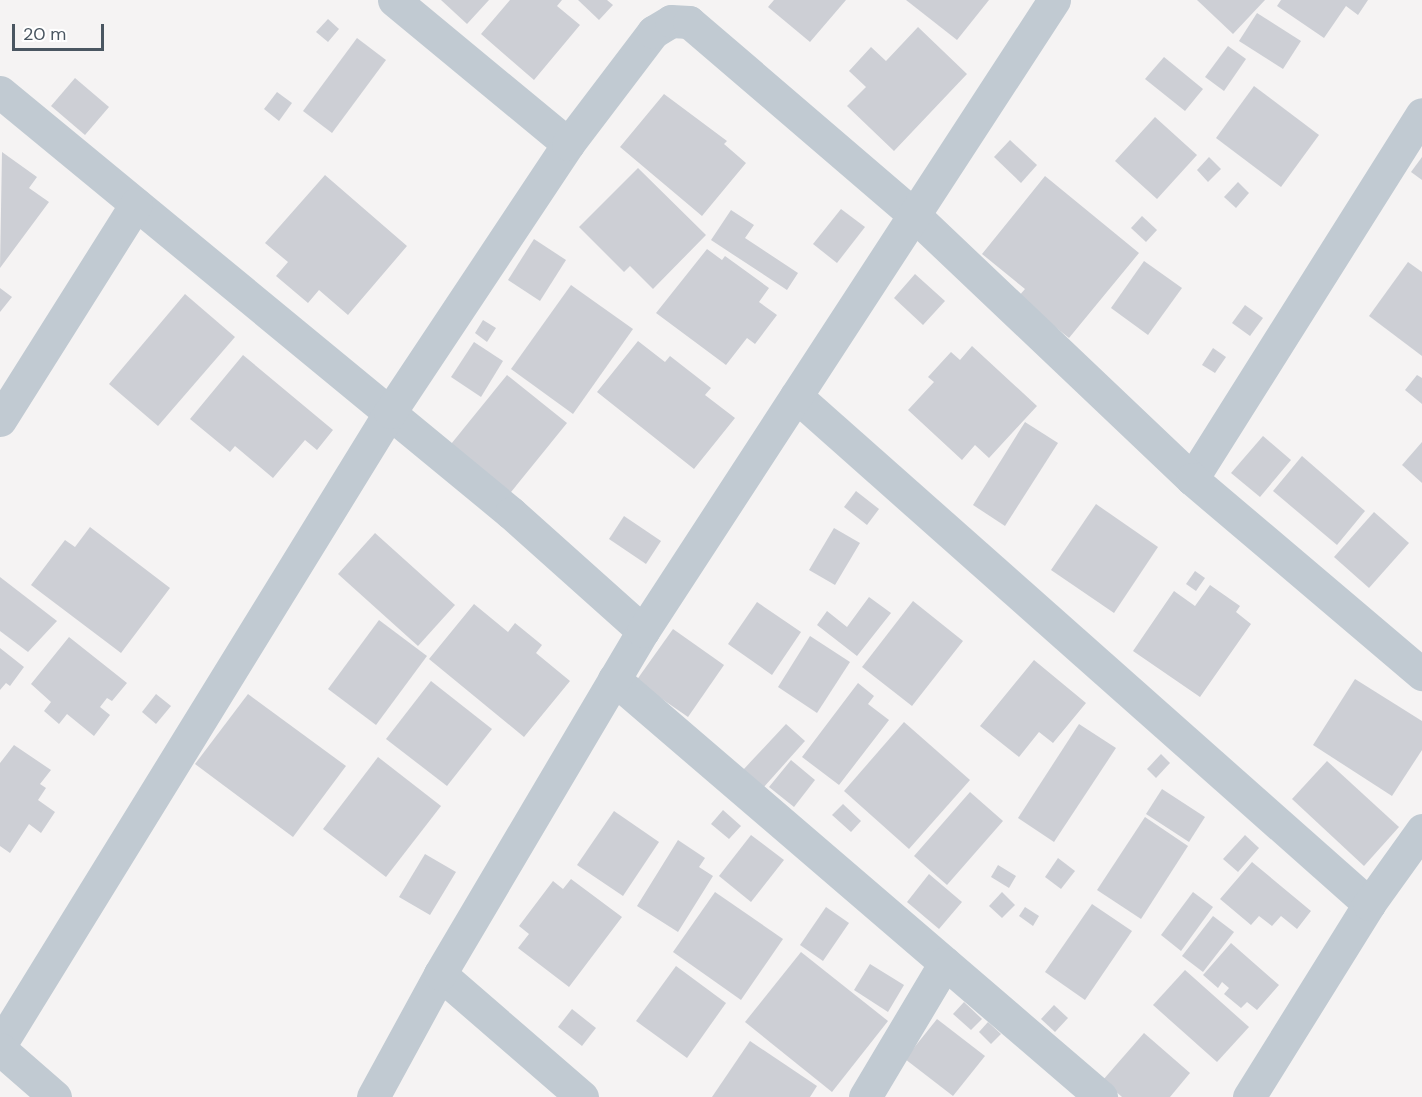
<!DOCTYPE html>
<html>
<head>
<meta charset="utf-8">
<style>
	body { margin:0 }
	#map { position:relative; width:1422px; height:1097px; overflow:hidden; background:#f5f3f3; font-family:"DM Sans",sans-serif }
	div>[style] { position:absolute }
	.building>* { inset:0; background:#cdcfd5 }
	.street>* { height:33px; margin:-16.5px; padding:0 16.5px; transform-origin:16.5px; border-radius:16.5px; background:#c1cad2 }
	span { translate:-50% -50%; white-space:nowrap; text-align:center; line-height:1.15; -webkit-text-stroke:6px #fff; paint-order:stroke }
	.scale { position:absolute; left:12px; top:24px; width:92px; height:27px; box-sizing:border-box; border:3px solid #4a5661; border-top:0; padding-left:8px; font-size:18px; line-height:21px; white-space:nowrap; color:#4a5661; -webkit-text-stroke:4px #fff; paint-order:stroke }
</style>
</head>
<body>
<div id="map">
	<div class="building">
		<div style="clip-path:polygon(441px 0,489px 0,467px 24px)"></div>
		<div style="clip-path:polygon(510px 0,562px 0,557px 6px,580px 25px,534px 80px,481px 34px)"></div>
		<div style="clip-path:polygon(578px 0,607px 0,613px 5px,599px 20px)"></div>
		<div style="clip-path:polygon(774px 0,846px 0,810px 42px,768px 7px)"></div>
		<div style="clip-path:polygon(906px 0,989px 0,957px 40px)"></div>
		<div style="clip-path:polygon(1197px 0,1265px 0,1233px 34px)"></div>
		<div style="clip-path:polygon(1281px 0,1368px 0,1358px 15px,1346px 6px,1324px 38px,1277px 6px)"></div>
		<div style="clip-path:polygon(1257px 13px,1301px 41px,1283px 69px,1239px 41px)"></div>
		<div style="clip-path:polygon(328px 19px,339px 29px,328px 42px,316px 32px)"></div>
		<div style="clip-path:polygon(918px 27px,967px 74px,894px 151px,847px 106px,866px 87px,849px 71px,871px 47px,886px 61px)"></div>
		<div style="clip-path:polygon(357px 38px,386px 60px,332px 133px,303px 111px)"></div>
		<div style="clip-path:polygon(1228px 46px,1246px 59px,1224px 91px,1205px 77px)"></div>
		<div style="clip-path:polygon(1164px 57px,1203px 89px,1185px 111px,1145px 79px)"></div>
		<div style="clip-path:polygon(75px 78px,109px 107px,85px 135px,51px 106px)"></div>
		<div style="clip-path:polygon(1254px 86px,1319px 135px,1281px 187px,1216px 138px)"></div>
		<div style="clip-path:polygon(277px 92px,292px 103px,279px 121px,264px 109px)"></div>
		<div style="clip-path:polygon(664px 94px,727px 141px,724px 144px,746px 163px,702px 216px,620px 147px)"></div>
		<div style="clip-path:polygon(1155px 117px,1197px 155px,1157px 199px,1115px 161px)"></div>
		<div style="clip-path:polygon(1010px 140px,1037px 165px,1021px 183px,994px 157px)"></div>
		<div style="clip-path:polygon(2px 152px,37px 177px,29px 188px,49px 202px,0 268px)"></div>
		<div style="clip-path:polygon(1209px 157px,1221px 169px,1208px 182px,1197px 170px)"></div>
		<div style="clip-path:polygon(1422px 157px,1422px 180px,1411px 172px)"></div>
		<div style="clip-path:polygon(638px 168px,706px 235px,653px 289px,630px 266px,624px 272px,579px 227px)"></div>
		<div style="clip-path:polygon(325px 175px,407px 246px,348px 315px,319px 290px,308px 303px,276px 276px,288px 262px,265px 243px)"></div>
		<div style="clip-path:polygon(1045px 176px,1139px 253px,1069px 338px,1018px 297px,1025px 289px,982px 254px)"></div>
		<div style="clip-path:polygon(1238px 182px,1249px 193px,1236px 208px,1224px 197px)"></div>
		<div style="clip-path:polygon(841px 209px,865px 227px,837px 263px,813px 244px)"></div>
		<div style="clip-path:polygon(731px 210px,754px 225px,745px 238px,798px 273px,787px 290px,711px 240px)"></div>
		<div style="clip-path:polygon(1142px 216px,1157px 230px,1146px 242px,1131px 228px)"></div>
		<div style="clip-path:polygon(534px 239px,566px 260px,540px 301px,508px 280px)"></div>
		<div style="clip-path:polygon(707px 249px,722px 260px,725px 256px,769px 288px,759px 302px,777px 315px,755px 344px,747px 338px,726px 365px,656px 313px)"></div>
		<div style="clip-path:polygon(1144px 261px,1182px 288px,1148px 335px,1111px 308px)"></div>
		<div style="clip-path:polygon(1408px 262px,1422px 272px,1422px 356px,1369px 316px)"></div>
		<div style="clip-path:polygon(915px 274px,945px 301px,923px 325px,894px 298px)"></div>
		<div style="clip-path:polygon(571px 285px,633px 329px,573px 414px,511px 369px)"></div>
		<div style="clip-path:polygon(0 288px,12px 297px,0 312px)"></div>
		<div style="clip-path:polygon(185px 294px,235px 337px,158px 426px,109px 384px)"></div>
		<div style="clip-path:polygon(1245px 305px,1263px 318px,1250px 336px,1232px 323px)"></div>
		<div style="clip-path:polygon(483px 320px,496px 328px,487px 342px,475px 333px)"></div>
		<div style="clip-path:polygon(638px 341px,665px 362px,670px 356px,711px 388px,705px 395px,735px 418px,694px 469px,597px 392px)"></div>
		<div style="clip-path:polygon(474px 342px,503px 361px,481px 397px,451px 377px)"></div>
		<div style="clip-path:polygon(972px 346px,1037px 406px,989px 458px,975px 445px,962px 460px,908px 410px,934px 382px,928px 377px,951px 352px,960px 360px)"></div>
		<div style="clip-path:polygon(1213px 348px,1226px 357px,1215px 373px,1202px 365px)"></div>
		<div style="clip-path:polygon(243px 355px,333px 430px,317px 450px,305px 440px,273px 478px,235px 446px,230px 452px,190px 419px)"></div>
		<div style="clip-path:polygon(507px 375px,567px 423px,507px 497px,447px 449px)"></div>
		<div style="clip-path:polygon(1417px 375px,1422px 378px,1422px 404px,1405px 390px)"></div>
		<div style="clip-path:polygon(1025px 422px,1058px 443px,1005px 526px,973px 505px)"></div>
		<div style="clip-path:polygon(1263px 436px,1291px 460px,1260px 497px,1231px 473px)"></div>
		<div style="clip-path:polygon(1422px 442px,1422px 483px,1402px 465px)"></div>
		<div style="clip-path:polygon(1302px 456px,1365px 511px,1337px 545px,1273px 491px)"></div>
		<div style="clip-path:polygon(856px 491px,879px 509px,867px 525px,844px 507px)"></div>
		<div style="clip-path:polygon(1096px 504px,1158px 547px,1114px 613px,1051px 570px)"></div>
		<div style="clip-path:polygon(1374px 512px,1409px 543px,1369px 588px,1334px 557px)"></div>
		<div style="clip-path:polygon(624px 516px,661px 541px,646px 564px,609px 539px)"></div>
		<div style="clip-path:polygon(90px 527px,170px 588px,121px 653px,31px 585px,65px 540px,75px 547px)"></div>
		<div style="clip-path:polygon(834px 528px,860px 543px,835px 585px,809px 570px)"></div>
		<div style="clip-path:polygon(375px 533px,455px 605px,418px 646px,338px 574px)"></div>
		<div style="clip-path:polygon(1195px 571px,1205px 578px,1196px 591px,1186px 584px)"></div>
		<div style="clip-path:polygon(0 577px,57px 621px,28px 652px,0 631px)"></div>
		<div style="clip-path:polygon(1210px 585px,1240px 606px,1236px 612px,1251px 624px,1200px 697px,1133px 651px,1174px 591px,1195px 606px)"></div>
		<div style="clip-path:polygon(869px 597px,891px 613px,857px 656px,817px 625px,827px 611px,847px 627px)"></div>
		<div style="clip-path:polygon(913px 601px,963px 641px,912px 706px,862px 667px)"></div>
		<div style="clip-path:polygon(757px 602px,801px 632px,772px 675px,728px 644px)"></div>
		<div style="clip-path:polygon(474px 604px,508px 632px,515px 623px,542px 645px,536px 653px,570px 681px,524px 737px,429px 659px)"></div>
		<div style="clip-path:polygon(379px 620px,427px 656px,376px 725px,328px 689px)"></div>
		<div style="clip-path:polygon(673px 629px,724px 665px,688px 717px,636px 681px)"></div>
		<div style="clip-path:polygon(810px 636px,850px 662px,817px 713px,778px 687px)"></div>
		<div style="clip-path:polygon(69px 637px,127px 683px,112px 701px,107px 698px,100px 707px,110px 715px,94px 736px,67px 714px,59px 724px,44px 711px,51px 702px,31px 684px)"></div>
		<div style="clip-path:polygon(0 648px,24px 667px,10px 686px,6px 683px,0 690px)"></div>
		<div style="clip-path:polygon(1034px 660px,1086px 703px,1053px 743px,1039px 732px,1019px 757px,980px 726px)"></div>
		<div style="clip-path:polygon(1355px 679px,1422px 721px,1422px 750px,1392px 796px,1313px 745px)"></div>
		<div style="clip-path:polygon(431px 681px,492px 729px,447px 786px,386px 739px)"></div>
		<div style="clip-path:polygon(858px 683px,874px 696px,868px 704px,889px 720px,839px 785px,802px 757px)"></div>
		<div style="clip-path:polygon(156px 694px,171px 706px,156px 724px,142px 712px)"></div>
		<div style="clip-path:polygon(248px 694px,346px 766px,293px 837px,195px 764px)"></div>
		<div style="clip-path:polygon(904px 722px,970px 780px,909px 849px,844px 791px)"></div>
		<div style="clip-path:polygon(786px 724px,805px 741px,763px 788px,743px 770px)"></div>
		<div style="clip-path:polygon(1079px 724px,1116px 748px,1054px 842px,1018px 818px)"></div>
		<div style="clip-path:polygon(14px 745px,51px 770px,40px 784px,46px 788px,38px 800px,55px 812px,41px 833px,29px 824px,10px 853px,0 846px,0 763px)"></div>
		<div style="clip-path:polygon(1161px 754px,1170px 763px,1156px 778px,1147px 769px)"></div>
		<div style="clip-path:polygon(378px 757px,441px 806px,386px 877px,323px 829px)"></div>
		<div style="clip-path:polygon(791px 760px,815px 780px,794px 807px,769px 787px)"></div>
		<div style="clip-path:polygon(1327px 761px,1399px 827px,1364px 866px,1292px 799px)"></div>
		<div style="clip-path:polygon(1162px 789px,1205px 817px,1189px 842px,1146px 814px)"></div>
		<div style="clip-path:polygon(970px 792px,1003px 821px,947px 885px,914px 856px)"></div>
		<div style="clip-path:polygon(843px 804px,861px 821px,851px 832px,832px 815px)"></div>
		<div style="clip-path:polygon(723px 810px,741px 826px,729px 839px,711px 824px)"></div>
		<div style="clip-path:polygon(614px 811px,659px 842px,623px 896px,577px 865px)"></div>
		<div style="clip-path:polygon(1145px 817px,1188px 846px,1141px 919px,1097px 890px)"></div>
		<div style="clip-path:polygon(751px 835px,784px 860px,751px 902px,719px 876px)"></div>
		<div style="clip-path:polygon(1245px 835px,1259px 848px,1238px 872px,1223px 859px)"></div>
		<div style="clip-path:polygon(678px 840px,705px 858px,699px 867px,713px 876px,678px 932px,637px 906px)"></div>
		<div style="clip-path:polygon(425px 854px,456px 872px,430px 915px,399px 897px)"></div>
		<div style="clip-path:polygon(1058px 858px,1075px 871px,1061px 889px,1045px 877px)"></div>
		<div style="clip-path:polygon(1252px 862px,1311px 911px,1297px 929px,1281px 916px,1272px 926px,1259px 916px,1251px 925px,1220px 899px)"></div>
		<div style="clip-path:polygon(998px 865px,1016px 876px,1009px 888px,991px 877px)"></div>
		<div style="clip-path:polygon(929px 874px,962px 902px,939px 929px,907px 902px)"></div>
		<div style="clip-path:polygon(571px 879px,622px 917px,569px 987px,518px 948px,529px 934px,519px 926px,553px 881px,563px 889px)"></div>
		<div style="clip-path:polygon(715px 892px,783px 939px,741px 1000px,673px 952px)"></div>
		<div style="clip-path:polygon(1002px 892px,1015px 905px,1002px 918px,989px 906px)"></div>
		<div style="clip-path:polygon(1193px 892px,1213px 907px,1181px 951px,1161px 935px)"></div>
		<div style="clip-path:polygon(1092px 904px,1132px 931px,1085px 1000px,1045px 972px)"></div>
		<div style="clip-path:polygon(826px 907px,849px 923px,823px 961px,800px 945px)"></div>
		<div style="clip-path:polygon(1025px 907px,1039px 916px,1033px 926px,1019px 916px)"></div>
		<div style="clip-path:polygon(1213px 916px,1234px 932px,1203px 972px,1182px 956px)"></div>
		<div style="clip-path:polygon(1231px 943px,1279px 985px,1257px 1010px,1247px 1002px,1241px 1008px,1224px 994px,1229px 988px,1222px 982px,1218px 988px,1203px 975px)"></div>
		<div style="clip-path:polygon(801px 952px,888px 1021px,832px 1092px,745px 1022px)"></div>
		<div style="clip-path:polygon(870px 964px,904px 985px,888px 1012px,854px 990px)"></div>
		<div style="clip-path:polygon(676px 966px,726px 1003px,687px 1058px,636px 1021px)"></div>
		<div style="clip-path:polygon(1185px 970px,1249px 1027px,1217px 1062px,1153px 1005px)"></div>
		<div style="clip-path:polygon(964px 1002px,982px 1019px,971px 1030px,953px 1014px)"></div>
		<div style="clip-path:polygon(1054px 1005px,1068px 1018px,1055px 1032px,1041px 1019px)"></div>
		<div style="clip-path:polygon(572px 1009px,596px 1028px,582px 1046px,558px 1027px)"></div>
		<div style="clip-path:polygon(937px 1019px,985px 1056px,953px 1096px,905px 1059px)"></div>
		<div style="clip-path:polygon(988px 1022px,1001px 1034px,991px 1044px,979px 1032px)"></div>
		<div style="clip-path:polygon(1144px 1033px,1190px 1073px,1170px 1097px,1122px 1097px,1103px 1080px)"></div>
		<div style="clip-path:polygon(750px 1041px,817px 1086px,810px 1097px,712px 1097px)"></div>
	</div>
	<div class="street">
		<div style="left:394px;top:0;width:226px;rotate:39.6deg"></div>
		<div style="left:0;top:92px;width:662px;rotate:39.48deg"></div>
		<div style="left:511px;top:513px;width:177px;rotate:41.8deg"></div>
		<div style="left:796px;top:396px;width:766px;rotate:41.56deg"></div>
		<div style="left:0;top:420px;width:255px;rotate:-57.8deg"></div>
		<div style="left:1192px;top:479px;width:431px;rotate:-57.8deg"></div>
		<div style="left:614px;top:679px;width:642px;rotate:40.64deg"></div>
		<div style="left:440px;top:974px;width:188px;rotate:40.9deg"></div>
		<div style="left:0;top:1045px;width:743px;rotate:-58.36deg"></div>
		<div style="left:390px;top:412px;width:322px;rotate:-56.4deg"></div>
		<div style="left:568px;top:144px;width:141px;rotate:-52.8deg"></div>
		<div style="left:653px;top:32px;width:21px;rotate:-31deg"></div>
		<div style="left:671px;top:21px;width:18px;rotate:3deg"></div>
		<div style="left:689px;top:22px;width:298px;rotate:40.6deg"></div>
		<div style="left:915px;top:216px;width:382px;rotate:43.5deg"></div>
		<div style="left:1192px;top:479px;width:302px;rotate:40.3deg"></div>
		<div style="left:0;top:1049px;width:73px;rotate:41.1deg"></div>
		<div style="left:373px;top:1097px;width:140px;rotate:-61.4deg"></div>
		<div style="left:440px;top:974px;width:399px;rotate:-59.4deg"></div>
		<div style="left:643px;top:631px;width:753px;rotate:-56.92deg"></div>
		<div style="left:865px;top:1097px;width:156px;rotate:-59.2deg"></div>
		<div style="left:1249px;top:1097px;width:227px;rotate:-58.1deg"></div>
		<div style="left:1369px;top:904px;width:91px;rotate:-54.4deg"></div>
	</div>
	<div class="scale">20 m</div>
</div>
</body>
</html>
